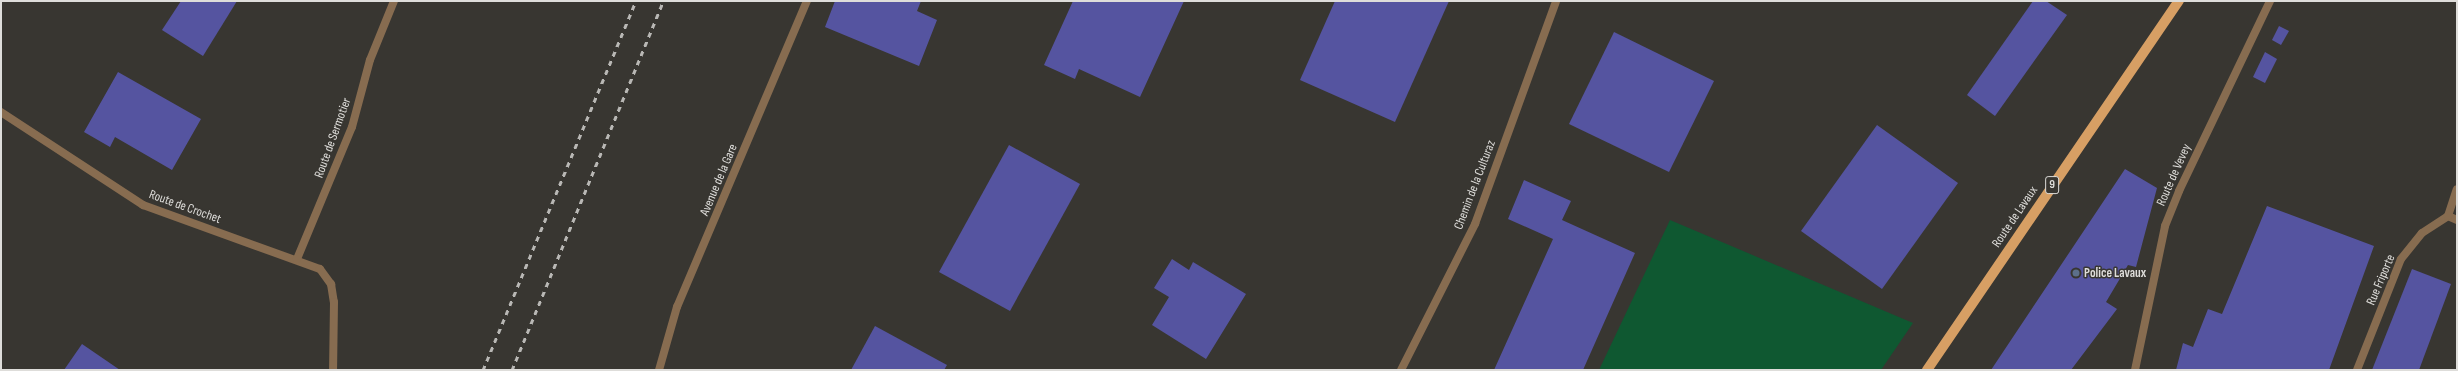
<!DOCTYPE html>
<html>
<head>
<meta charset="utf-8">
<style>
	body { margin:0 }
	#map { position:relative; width:2458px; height:371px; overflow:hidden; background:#383631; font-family:"Sofia Sans Condensed",sans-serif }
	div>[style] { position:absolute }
	.green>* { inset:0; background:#0f5831 }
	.building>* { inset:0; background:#5554a0 }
	.street>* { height:8px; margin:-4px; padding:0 4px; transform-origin:4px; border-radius:4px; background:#876c50 }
	.primary>* { height:10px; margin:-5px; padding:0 5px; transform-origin:5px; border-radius:5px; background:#d79f64 }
	.rail>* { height:3px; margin-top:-1.5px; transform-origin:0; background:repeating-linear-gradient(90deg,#b9b8b5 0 5px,transparent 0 10px) }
	.dots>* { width:11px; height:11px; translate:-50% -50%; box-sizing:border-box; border:2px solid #383631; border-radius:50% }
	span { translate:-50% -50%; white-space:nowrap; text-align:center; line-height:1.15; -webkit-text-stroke:3px #383631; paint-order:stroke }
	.shield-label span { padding:1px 3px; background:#383631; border:1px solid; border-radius:3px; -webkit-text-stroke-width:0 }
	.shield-label { font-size:12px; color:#deddda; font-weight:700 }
	.street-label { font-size:13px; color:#deddda }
	.poi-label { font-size:13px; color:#deddda; font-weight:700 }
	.left { translate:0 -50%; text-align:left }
	.frame { position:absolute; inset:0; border:2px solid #deddda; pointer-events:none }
</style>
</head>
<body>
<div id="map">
	<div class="green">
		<div style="clip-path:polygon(1670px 220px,1913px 323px,1881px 370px,1599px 370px)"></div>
	</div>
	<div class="building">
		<div style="clip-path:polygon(181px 1px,237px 1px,203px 56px,162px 30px)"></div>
		<div style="clip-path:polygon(835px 1px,921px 1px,917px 11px,937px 20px,919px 66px,825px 27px)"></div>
		<div style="clip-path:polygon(1073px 1px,1184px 1px,1140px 97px,1079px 69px,1075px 79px,1044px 65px)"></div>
		<div style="clip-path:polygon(1335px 1px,1449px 1px,1395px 122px,1300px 80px)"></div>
		<div style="clip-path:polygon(2033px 1px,2046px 1px,2067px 15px,1995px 116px,1967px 95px)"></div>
		<div style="clip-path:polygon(2279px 26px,2289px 31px,2281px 45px,2272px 40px)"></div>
		<div style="clip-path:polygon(1614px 32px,1714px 81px,1669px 172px,1569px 124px)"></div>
		<div style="clip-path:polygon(2265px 52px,2277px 59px,2265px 83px,2253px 77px)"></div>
		<div style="clip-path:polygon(118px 72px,201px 119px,172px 170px,115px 137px,110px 147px,84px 132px)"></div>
		<div style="clip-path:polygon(1877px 125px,1958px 183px,1882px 289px,1801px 231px)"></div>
		<div style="clip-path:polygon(1009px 145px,1080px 184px,1010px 311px,939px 272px)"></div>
		<div style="clip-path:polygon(2125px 169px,2157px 188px,2136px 267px,2128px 265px,2106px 302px,2117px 309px,2071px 370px,1991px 370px)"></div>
		<div style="clip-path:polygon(1524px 180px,1571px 201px,1562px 220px,1635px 253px,1583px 370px,1494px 370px,1553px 239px,1508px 219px)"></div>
		<div style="clip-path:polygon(2267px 206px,2374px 246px,2329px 370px,2176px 370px,2183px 343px,2193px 347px,2208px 309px,2222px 314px)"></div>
		<div style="clip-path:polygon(1172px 259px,1189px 270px,1193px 262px,1246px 294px,1206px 359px,1152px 325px,1169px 297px,1154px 288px)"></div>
		<div style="clip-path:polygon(2412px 269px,2451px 284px,2419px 370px,2372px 370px)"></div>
		<div style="clip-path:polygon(875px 326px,947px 365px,944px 370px,851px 370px)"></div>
		<div style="clip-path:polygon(82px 344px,120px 370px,64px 370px)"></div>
	</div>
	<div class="street">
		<div style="left:1px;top:112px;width:170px;rotate:33.2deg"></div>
		<div style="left:143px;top:205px;width:188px;rotate:19.9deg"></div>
		<div style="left:320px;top:269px;width:19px;rotate:54deg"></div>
		<div style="left:331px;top:284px;width:18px;rotate:81deg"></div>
		<div style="left:334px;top:302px;width:68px;rotate:90.8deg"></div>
		<div style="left:2448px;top:216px;width:10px;rotate:24deg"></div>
		<div style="left:297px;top:259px;width:143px;rotate:-67.4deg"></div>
		<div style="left:352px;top:127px;width:69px;rotate:-75deg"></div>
		<div style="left:370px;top:60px;width:64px;rotate:-67.9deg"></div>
		<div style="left:659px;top:370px;width:66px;rotate:-74.1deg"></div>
		<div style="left:677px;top:307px;width:332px;rotate:-67deg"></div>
		<div style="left:1401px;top:370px;width:164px;rotate:-63.1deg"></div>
		<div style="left:1475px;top:224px;width:237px;rotate:-70deg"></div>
		<div style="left:2135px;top:370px;width:147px;rotate:-78.2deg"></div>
		<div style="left:2165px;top:226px;width:38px;rotate:-68deg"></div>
		<div style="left:2179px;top:191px;width:211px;rotate:-64.4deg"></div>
		<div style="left:2357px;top:370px;width:119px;rotate:-68.4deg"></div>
		<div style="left:2401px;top:259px;width:33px;rotate:-51deg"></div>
		<div style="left:2422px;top:233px;width:31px;rotate:-33deg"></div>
		<div style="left:2448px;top:216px;width:28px;rotate:-72deg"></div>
	</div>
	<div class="primary">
		<div style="left:1927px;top:370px;width:447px;rotate:-55.7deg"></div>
	</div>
	<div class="rail">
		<div style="left:483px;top:370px;width:399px;rotate:-67.5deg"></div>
		<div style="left:512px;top:370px;width:399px;rotate:-67.7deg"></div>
	</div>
	<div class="dots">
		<div style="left:2076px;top:273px;background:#5c6f8a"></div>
	</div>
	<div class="shield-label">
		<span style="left:2052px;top:185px">9</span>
	</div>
	<div class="street-label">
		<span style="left:333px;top:138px;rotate:-70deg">Route de Sermotier</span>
		<span style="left:2174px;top:175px;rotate:-66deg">Route de Vevey</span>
		<span style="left:719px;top:180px;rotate:-67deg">Avenue de la Gare</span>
		<span style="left:1475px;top:185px;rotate:-69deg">Chemin de la Culturaz</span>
		<span style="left:185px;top:207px;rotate:20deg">Route de Crochet</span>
		<span style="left:2015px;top:217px;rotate:-56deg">Route de Lavaux</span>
		<span style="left:2381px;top:280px;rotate:-67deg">Rue Friporte</span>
	</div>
	<div class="poi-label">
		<span class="left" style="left:2084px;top:273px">Police Lavaux</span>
	</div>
	<div class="frame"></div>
</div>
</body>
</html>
